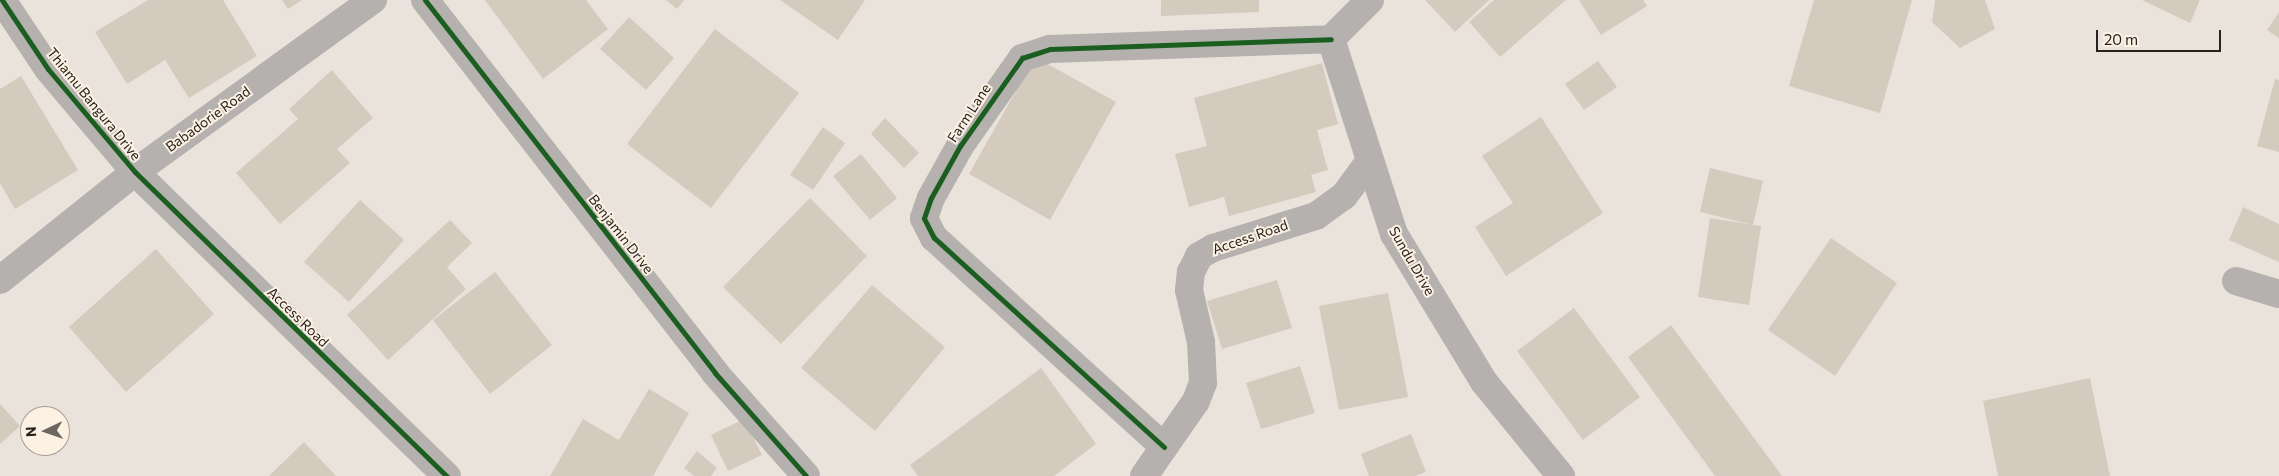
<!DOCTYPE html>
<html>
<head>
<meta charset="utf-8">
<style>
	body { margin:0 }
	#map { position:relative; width:2279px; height:476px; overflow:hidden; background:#eae3dc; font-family:Commissioner,sans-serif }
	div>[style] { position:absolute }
	.building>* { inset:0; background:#d5cabe }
	.minor>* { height:28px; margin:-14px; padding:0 14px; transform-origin:14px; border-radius:14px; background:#b4b1af }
	.cycleway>* { height:5px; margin:-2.5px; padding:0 2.5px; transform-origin:2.5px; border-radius:2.5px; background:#1b5e20 }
	span { translate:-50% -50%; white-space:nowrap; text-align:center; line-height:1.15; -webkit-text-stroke:4px #fdf1e3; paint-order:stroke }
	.street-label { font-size:14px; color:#26221d }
	.north { position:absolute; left:20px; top:406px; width:50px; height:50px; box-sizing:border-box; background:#fdf1e3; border:1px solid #a79e94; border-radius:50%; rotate:267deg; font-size:14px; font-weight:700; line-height:20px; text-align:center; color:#26221d }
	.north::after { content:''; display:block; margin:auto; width:18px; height:22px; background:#6b6660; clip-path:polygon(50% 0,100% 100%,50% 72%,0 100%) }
	.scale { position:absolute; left:2096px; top:30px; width:125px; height:22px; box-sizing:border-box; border:2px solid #26221d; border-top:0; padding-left:6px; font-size:15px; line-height:18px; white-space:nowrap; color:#26221d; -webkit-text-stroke:4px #fdf1e3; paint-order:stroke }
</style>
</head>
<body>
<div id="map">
	<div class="building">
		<div style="clip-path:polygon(148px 0,223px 0,257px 56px,189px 98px,165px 60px,127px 84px,95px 32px)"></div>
		<div style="clip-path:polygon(282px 0,302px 0,288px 9px)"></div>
		<div style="clip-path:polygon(485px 0,586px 0,608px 29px,543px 79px)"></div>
		<div style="clip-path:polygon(666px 0,684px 0,677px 9px)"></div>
		<div style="clip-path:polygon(780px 0,865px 0,838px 40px)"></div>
		<div style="clip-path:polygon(1161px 0,1259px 0,1259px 12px,1161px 16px)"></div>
		<div style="clip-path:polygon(1425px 0,1489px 0,1455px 32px)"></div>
		<div style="clip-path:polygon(1494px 0,1566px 0,1500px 57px,1469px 22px)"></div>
		<div style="clip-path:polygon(1579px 0,1643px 0,1647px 6px,1601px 35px)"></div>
		<div style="clip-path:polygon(1814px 0,1912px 0,1880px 113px,1789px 86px)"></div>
		<div style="clip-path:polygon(1935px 0,1985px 0,1995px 29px,1960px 48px,1932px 22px)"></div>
		<div style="clip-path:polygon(2142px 0,2200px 0,2190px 23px)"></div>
		<div style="clip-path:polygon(2279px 12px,2279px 38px,2267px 30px)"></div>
		<div style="clip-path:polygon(629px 17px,674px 58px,646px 90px,600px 49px)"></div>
		<div style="clip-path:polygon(715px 29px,799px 93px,711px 208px,627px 144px)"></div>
		<div style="clip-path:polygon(1035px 57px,1116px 102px,1050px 220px,969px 174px)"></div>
		<div style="clip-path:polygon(1598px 61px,1617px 87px,1584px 110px,1565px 84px)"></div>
		<div style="clip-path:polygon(1322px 63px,1338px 124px,1317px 130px,1328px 170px,1311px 175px,1316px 192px,1229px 216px,1224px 197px,1189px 207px,1175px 154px,1207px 146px,1194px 98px)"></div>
		<div style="clip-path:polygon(332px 70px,373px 118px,337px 149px,350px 163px,280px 224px,236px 173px,298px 119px,289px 109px)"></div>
		<div style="clip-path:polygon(21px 76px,78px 170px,15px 209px,0 183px,0 89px)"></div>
		<div style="clip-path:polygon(2275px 79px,2279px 80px,2279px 152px,2257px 146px)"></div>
		<div style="clip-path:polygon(1541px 117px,1603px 213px,1506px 276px,1475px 227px,1513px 203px,1482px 156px)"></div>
		<div style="clip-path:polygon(885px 118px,919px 153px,904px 168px,871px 134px)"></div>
		<div style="clip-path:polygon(823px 127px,845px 143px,813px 190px,790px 175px)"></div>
		<div style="clip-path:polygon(861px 154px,897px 198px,870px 220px,833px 176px)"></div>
		<div style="clip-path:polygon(1710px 168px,1763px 181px,1753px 225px,1700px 212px)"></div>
		<div style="clip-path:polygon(810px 198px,867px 256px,781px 344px,723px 287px)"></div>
		<div style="clip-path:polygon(360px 200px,404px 240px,349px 302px,304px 262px)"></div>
		<div style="clip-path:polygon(2243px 207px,2279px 224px,2279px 262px,2229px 240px)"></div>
		<div style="clip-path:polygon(1710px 218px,1761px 226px,1749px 305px,1698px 297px)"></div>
		<div style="clip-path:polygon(450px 220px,472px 243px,447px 267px,466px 289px,388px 360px,347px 315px)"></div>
		<div style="clip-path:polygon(1831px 238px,1897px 283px,1835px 376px,1768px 330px)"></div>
		<div style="clip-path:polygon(156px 249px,214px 314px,126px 392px,69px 327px)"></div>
		<div style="clip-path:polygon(495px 272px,552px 345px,490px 394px,433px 320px)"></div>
		<div style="clip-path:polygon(1277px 280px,1292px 328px,1222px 349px,1207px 301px)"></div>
		<div style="clip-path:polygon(872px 285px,945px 347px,875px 431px,801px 368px)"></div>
		<div style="clip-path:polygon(1388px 293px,1408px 397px,1339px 410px,1319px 306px)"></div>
		<div style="clip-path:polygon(1574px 308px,1640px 397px,1583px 440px,1517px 351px)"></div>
		<div style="clip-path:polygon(1671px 325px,1782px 476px,1715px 476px,1628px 357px)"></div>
		<div style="clip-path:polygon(1300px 366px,1315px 413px,1261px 429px,1246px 383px)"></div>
		<div style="clip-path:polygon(1041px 368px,1096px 444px,1054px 476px,918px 476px,910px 465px)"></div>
		<div style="clip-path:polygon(2090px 378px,2110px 476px,1998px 476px,1983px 401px)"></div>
		<div style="clip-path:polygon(649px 389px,689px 413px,653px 476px,550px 476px,583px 419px,619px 440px)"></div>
		<div style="clip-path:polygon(0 404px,20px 426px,0 444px)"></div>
		<div style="clip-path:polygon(744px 419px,762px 455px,728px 471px,711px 435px)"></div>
		<div style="clip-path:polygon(1411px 434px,1426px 472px,1415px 476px,1369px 476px,1361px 454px)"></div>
		<div style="clip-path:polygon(304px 442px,336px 476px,269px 476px)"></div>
		<div style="clip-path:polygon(697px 451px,717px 468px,711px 476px,694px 476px,684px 468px)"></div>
	</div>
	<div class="minor">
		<div style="left:2px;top:0;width:83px;rotate:56.3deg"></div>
		<div style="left:48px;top:69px;width:135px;rotate:49.8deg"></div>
		<div style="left:135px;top:172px;width:436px;rotate:44.3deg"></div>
		<div style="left:425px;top:0;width:472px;rotate:52.1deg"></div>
		<div style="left:715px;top:373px;width:137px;rotate:48.5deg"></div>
		<div style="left:1370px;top:0;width:55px;rotate:135deg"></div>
		<div style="left:1331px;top:39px;width:205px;rotate:72.1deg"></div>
		<div style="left:1394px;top:234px;width:173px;rotate:58.7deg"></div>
		<div style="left:1484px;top:382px;width:122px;rotate:50.7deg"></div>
		<div style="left:0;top:280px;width:173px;rotate:-38.7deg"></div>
		<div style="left:135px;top:172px;width:294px;rotate:-35.9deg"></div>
		<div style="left:2236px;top:281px;width:45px;rotate:16.8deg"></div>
		<div style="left:1164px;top:447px;width:311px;rotate:-137.7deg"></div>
		<div style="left:934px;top:238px;width:22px;rotate:-117deg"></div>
		<div style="left:924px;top:218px;width:21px;rotate:-71deg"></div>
		<div style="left:931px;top:198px;width:60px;rotate:-60.9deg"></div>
		<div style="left:960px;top:146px;width:108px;rotate:-54.8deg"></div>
		<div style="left:1022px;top:58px;width:29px;rotate:-18deg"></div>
		<div style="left:1050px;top:49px;width:281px;rotate:-2deg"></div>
		<div style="left:1144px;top:476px;width:91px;rotate:-55.3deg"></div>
		<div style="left:1196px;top:401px;width:19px;rotate:-69deg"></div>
		<div style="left:1203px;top:383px;width:41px;rotate:-92.8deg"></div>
		<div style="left:1201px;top:342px;width:53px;rotate:-103deg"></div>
		<div style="left:1189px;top:290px;width:18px;rotate:-84deg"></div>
		<div style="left:1191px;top:272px;width:18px;rotate:-63deg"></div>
		<div style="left:1199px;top:256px;width:16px;rotate:-30deg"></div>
		<div style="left:1213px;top:248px;width:108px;rotate:-17.3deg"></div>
		<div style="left:1316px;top:216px;width:34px;rotate:-36deg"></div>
		<div style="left:1344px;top:196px;width:42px;rotate:-53.7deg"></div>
	</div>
	<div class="cycleway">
		<div style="left:2px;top:0;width:83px;rotate:56.3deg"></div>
		<div style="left:48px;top:69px;width:135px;rotate:49.8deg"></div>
		<div style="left:135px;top:172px;width:436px;rotate:44.3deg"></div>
		<div style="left:425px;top:0;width:472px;rotate:52.1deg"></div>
		<div style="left:715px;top:373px;width:137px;rotate:48.5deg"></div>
		<div style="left:1164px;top:447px;width:311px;rotate:-137.7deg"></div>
		<div style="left:934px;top:238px;width:22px;rotate:-117deg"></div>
		<div style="left:924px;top:218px;width:21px;rotate:-71deg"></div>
		<div style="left:931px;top:198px;width:60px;rotate:-60.9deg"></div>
		<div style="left:960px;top:146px;width:108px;rotate:-54.8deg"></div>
		<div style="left:1022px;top:58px;width:29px;rotate:-18deg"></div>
		<div style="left:1050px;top:49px;width:281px;rotate:-2deg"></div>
	</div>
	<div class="street-label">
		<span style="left:94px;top:104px;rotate:51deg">Thiamu Bangura Drive</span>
		<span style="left:969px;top:113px;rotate:-57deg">Farm Lane</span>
		<span style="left:208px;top:119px;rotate:-36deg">Babadorie Road</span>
		<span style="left:621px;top:234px;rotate:52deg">Benjamin Drive</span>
		<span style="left:1250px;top:237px;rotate:-19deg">Access Road</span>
		<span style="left:1412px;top:261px;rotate:60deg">Sundu Drive</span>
		<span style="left:298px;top:317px;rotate:44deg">Access Road</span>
	</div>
	<div class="north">N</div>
	<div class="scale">20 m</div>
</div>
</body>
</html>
